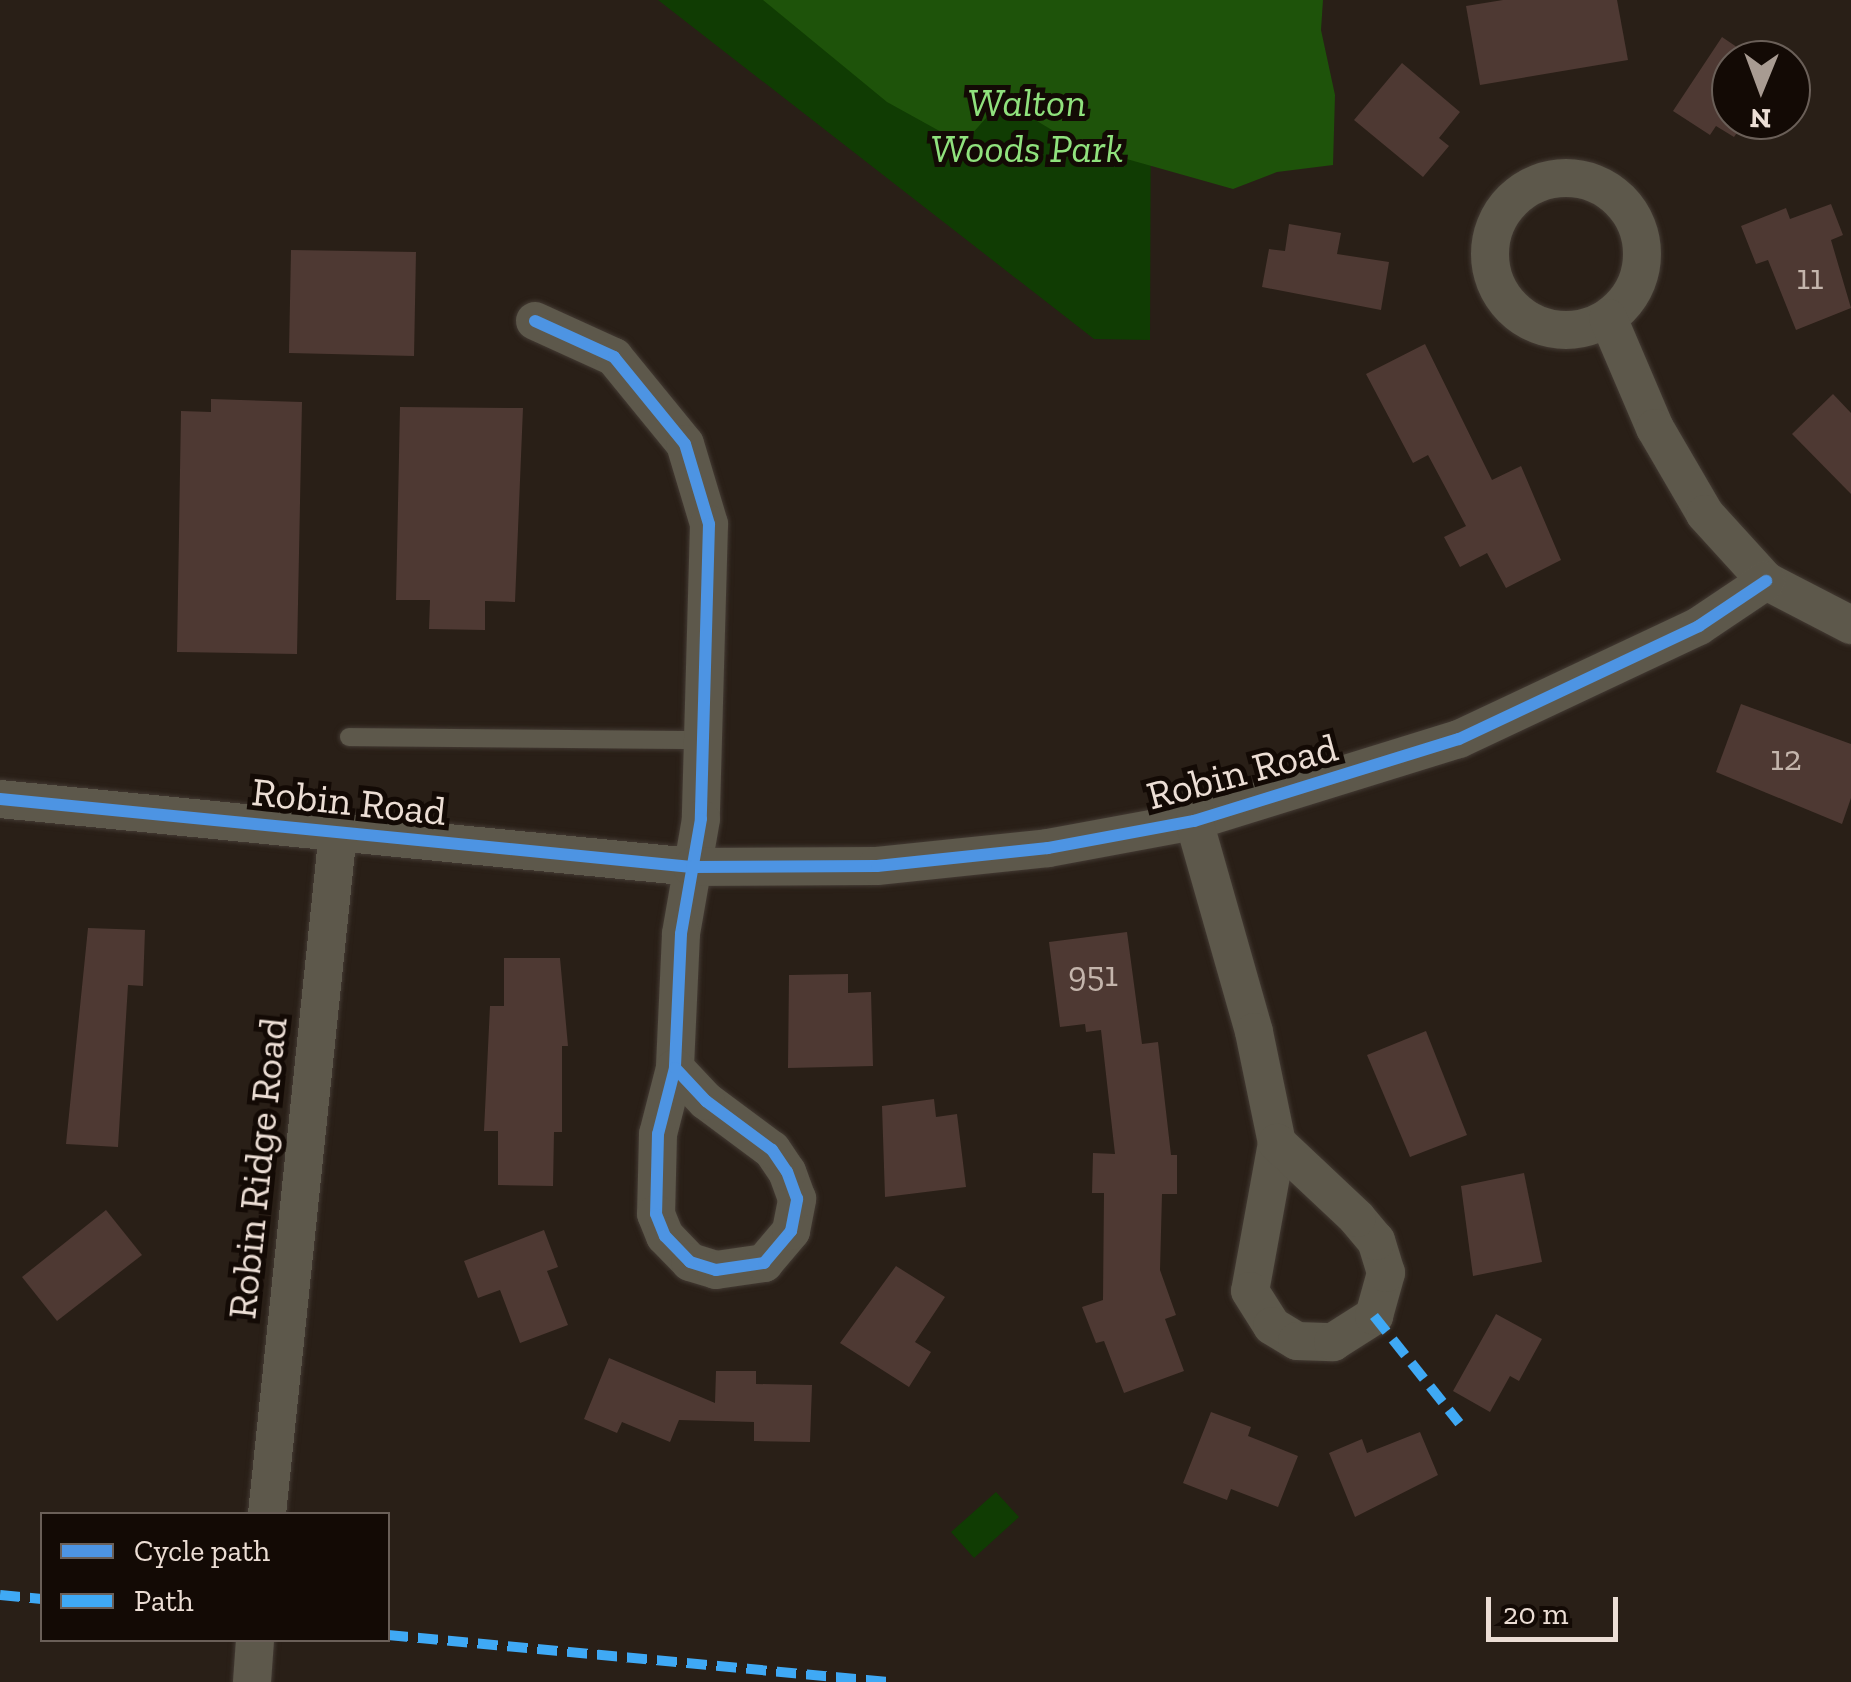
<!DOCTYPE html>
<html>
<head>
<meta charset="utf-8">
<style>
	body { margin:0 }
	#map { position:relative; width:1851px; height:1682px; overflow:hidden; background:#291f17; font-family:"Zilla Slab",serif }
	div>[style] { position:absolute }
	.green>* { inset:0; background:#103c03 }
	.forest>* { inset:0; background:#1e530a }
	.building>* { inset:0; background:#4e3933 }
	.roads { filter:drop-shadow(0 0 2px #433a33) drop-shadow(0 0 2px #433a33) }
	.service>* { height:18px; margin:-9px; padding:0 9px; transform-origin:9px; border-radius:9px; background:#5d584b }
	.minor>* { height:38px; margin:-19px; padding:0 19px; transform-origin:19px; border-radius:19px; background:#5d584b }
	.minor>.ring { margin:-19px; padding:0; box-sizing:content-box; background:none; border:38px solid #5d584b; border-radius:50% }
	.quiet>* { height:10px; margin-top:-5px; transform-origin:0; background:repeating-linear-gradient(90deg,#3fa9f5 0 20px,transparent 0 30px) }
	.cycleway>* { height:12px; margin:-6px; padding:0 6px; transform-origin:6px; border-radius:6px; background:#4d94e3 }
	span { translate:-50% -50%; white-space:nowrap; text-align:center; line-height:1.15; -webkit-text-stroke:10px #130a05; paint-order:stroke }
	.number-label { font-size:35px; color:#c4b5ac }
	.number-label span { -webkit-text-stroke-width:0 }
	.park-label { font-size:40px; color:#90e27d; font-style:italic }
	.street-label { font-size:40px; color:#ecded5 }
	.legend { position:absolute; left:40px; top:1512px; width:350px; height:130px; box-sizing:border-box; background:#130a05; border:2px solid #6a5f58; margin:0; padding:12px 18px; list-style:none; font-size:30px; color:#ecded5 }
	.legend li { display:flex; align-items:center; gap:20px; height:50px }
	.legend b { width:50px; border:2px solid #6a5f58 }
	.north { position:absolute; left:1711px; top:40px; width:100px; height:100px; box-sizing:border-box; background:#130a05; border:2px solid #6a5f58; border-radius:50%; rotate:181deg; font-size:28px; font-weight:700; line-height:40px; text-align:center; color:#ecded5 }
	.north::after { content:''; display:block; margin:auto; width:35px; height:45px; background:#a89b92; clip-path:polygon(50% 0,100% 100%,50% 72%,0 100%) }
	.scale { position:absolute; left:1486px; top:1597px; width:132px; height:45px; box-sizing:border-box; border:5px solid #ecded5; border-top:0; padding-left:12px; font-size:30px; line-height:35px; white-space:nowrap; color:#ecded5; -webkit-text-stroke:8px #130a05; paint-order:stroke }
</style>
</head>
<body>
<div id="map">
	<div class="green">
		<div style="clip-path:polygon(658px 0,1218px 0,1151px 79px,1150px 340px,1094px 339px)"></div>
		<div style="clip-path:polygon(996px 1492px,1019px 1517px,974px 1558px,951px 1532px)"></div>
	</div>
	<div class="forest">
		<div style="clip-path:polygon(763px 0,1323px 0,1321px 30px,1335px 95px,1333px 165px,1277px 172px,1233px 189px,1077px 145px,1002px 100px,963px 144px,887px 102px)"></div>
	</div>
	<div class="building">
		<div style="clip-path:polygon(1503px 0,1617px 0,1628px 60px,1480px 85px,1466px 6px)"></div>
		<div style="clip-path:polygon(1722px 37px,1756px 60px,1731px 60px,1731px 120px,1775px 120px,1764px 137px,1744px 123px,1734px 137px,1716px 126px,1710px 135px,1673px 111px)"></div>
		<div style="clip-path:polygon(1402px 63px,1460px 112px,1439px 138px,1449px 146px,1423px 177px,1354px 120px)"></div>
		<div style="clip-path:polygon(1831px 204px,1843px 235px,1831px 240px,1851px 308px,1796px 330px,1768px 260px,1756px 264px,1741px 226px,1786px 208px,1790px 219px)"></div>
		<div style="clip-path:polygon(1289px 224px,1341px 233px,1337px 254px,1389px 262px,1381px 310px,1262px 287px,1269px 249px,1285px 251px)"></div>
		<div style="clip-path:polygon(291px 250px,416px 252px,414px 356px,289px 353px)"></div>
		<div style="clip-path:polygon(1425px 344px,1492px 480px,1521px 466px,1561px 560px,1506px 588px,1487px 553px,1460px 567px,1444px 537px,1466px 526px,1428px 455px,1413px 463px,1366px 374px)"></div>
		<div style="clip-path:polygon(1833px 394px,1851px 413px,1851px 494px,1792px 434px)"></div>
		<div style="clip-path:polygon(211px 399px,302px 402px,297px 654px,177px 652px,181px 411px,211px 412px)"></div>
		<div style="clip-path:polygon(400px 407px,523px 408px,515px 602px,485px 601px,485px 630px,429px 629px,430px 600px,396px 600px)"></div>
		<div style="clip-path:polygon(1741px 704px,1851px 744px,1851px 798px,1842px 824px,1716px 772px)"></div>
		<div style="clip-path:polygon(88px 928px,145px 930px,143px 986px,128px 985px,118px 1147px,66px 1144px)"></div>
		<div style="clip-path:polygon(1127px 932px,1142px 1044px,1158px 1042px,1171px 1155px,1177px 1155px,1177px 1194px,1162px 1194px,1160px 1270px,1176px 1315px,1165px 1319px,1184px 1371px,1124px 1393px,1104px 1341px,1096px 1343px,1082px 1307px,1103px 1300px,1104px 1193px,1092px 1193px,1093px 1153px,1115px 1154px,1101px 1030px,1086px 1032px,1085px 1024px,1060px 1027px,1049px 942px)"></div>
		<div style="clip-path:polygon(504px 958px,560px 958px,568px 1046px,562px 1046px,562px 1132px,554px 1132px,553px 1186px,498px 1185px,498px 1131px,484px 1131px,490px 1006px,504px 1006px)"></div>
		<div style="clip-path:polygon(848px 974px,848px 993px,871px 992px,873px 1066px,788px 1068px,789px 975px)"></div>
		<div style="clip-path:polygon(1426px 1031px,1467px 1135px,1410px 1157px,1367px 1055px)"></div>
		<div style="clip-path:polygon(934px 1099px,936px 1117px,957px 1114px,966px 1187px,885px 1197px,882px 1106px)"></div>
		<div style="clip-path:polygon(1524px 1173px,1542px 1262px,1473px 1276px,1461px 1186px)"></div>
		<div style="clip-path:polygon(106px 1210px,142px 1255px,57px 1321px,22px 1277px)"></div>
		<div style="clip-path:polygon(544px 1230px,558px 1267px,547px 1271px,568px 1325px,520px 1343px,500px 1290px,478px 1298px,464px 1261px)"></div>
		<div style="clip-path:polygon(896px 1266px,945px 1297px,915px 1342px,931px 1352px,909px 1387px,840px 1343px)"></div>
		<div style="clip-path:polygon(1496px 1314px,1542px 1339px,1519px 1381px,1510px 1376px,1490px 1412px,1453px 1391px)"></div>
		<div style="clip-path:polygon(609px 1358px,715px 1403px,716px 1371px,756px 1371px,756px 1384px,812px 1385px,810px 1442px,754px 1441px,754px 1422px,679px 1420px,670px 1442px,622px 1422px,617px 1433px,584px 1419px)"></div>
		<div style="clip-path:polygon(1211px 1412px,1251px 1427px,1248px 1436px,1298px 1456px,1278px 1507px,1231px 1489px,1227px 1500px,1183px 1483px)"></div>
		<div style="clip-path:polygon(1420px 1432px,1438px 1475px,1355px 1517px,1329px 1453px,1362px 1439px,1367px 1453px)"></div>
	</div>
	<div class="roads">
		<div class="service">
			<div style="left:349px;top:737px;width:354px;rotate:0.5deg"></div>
		</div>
		<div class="minor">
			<div class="ring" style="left:1490px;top:178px;width:114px;height:114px"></div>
			<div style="left:1608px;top:318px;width:120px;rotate:66.9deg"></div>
			<div style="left:1655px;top:428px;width:99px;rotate:59.8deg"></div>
			<div style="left:1705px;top:514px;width:91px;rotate:47.7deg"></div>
			<div style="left:1766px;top:581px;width:96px;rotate:27.4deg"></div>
			<div style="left:535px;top:321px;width:87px;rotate:24.5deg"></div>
			<div style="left:614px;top:357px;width:112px;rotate:50.8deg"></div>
			<div style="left:685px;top:444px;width:84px;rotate:73.3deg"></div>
			<div style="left:709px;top:524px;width:295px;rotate:91.6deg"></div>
			<div style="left:701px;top:819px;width:117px;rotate:99.9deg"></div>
			<div style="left:681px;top:934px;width:134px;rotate:92.6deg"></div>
			<div style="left:675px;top:1068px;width:68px;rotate:104.4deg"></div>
			<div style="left:658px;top:1134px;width:80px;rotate:91.4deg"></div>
			<div style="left:656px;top:1214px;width:24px;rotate:68deg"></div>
			<div style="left:665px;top:1236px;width:36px;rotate:46deg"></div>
			<div style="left:690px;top:1262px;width:27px;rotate:17deg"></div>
			<div style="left:716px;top:1270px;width:49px;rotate:-8.3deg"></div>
			<div style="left:764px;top:1263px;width:42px;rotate:-49.8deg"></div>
			<div style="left:791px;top:1231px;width:33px;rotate:-79deg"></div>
			<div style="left:797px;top:1199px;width:29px;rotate:-110deg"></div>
			<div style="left:787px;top:1172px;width:27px;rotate:-124deg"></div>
			<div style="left:772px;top:1150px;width:82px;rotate:-143.4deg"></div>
			<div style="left:706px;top:1101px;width:45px;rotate:-133.2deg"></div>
			<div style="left:0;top:799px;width:695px;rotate:5.61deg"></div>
			<div style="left:692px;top:867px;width:185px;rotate:-0.3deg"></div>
			<div style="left:877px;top:866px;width:172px;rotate:-6deg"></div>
			<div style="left:1048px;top:848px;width:148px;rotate:-10.5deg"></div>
			<div style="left:1194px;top:821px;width:277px;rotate:-17.2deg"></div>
			<div style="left:1459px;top:739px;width:265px;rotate:-25.2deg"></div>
			<div style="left:1699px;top:626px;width:81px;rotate:-33.9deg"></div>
			<div style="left:1194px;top:821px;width:219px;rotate:74.1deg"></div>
			<div style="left:1254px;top:1032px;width:113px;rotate:78.3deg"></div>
			<div style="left:1277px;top:1143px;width:150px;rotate:100.3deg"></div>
			<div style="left:1250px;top:1291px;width:41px;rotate:57.8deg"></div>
			<div style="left:1272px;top:1326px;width:29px;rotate:31deg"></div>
			<div style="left:1297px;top:1341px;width:36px;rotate:2deg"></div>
			<div style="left:1333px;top:1342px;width:49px;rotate:-32.4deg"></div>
			<div style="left:1374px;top:1316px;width:45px;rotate:-74.4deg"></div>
			<div style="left:1386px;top:1273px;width:34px;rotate:-107deg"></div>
			<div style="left:1376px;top:1241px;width:30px;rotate:-130deg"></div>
			<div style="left:1357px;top:1218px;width:110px;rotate:-136.8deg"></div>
			<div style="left:267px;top:1514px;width:686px;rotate:-84.06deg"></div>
			<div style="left:252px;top:1682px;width:42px;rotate:-85.9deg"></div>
		</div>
	</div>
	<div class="quiet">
		<div style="left:1374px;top:1316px;width:137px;rotate:51.5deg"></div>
		<div style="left:0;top:1595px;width:42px;rotate:5.4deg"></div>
		<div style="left:388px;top:1635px;width:502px;rotate:5.37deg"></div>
	</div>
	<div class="cycleway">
		<div style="left:535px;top:321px;width:87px;rotate:24.5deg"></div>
		<div style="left:614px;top:357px;width:112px;rotate:50.8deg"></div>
		<div style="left:685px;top:444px;width:84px;rotate:73.3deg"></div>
		<div style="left:709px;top:524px;width:295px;rotate:91.6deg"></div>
		<div style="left:701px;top:819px;width:117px;rotate:99.9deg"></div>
		<div style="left:681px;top:934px;width:134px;rotate:92.6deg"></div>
		<div style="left:675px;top:1068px;width:68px;rotate:104.4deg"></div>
		<div style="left:658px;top:1134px;width:80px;rotate:91.4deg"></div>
		<div style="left:656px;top:1214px;width:24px;rotate:68deg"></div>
		<div style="left:665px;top:1236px;width:36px;rotate:46deg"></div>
		<div style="left:690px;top:1262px;width:27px;rotate:17deg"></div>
		<div style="left:716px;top:1270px;width:49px;rotate:-8.3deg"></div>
		<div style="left:764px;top:1263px;width:42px;rotate:-49.8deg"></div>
		<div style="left:791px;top:1231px;width:33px;rotate:-79deg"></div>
		<div style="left:797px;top:1199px;width:29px;rotate:-110deg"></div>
		<div style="left:787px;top:1172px;width:27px;rotate:-124deg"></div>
		<div style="left:772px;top:1150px;width:82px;rotate:-143.4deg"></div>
		<div style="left:706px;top:1101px;width:45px;rotate:-133.2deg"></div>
		<div style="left:0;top:799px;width:695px;rotate:5.61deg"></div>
		<div style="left:692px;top:867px;width:185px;rotate:-0.3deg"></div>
		<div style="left:877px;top:866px;width:172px;rotate:-6deg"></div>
		<div style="left:1048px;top:848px;width:148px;rotate:-10.5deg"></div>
		<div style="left:1194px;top:821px;width:277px;rotate:-17.2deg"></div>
		<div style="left:1459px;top:739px;width:265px;rotate:-25.2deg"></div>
		<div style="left:1699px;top:626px;width:81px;rotate:-33.9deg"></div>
	</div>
	<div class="number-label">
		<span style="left:1810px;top:277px">11</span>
		<span style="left:1786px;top:758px">12</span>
		<span style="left:1093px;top:974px">951</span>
	</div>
	<div class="park-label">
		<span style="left:1027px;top:125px">Walton<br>Woods Park</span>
	</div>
	<div class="street-label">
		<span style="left:1242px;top:771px;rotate:-15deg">Robin Road</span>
		<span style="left:349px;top:801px;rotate:6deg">Robin Road</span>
		<span style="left:257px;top:1168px;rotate:-84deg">Robin Ridge Road</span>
	</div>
	<ul class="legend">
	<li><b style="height:12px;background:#4d94e3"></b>Cycle path</li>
	<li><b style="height:12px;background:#3fa9f5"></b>Path</li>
	</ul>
	<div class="north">N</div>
	<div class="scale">20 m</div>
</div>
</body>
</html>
